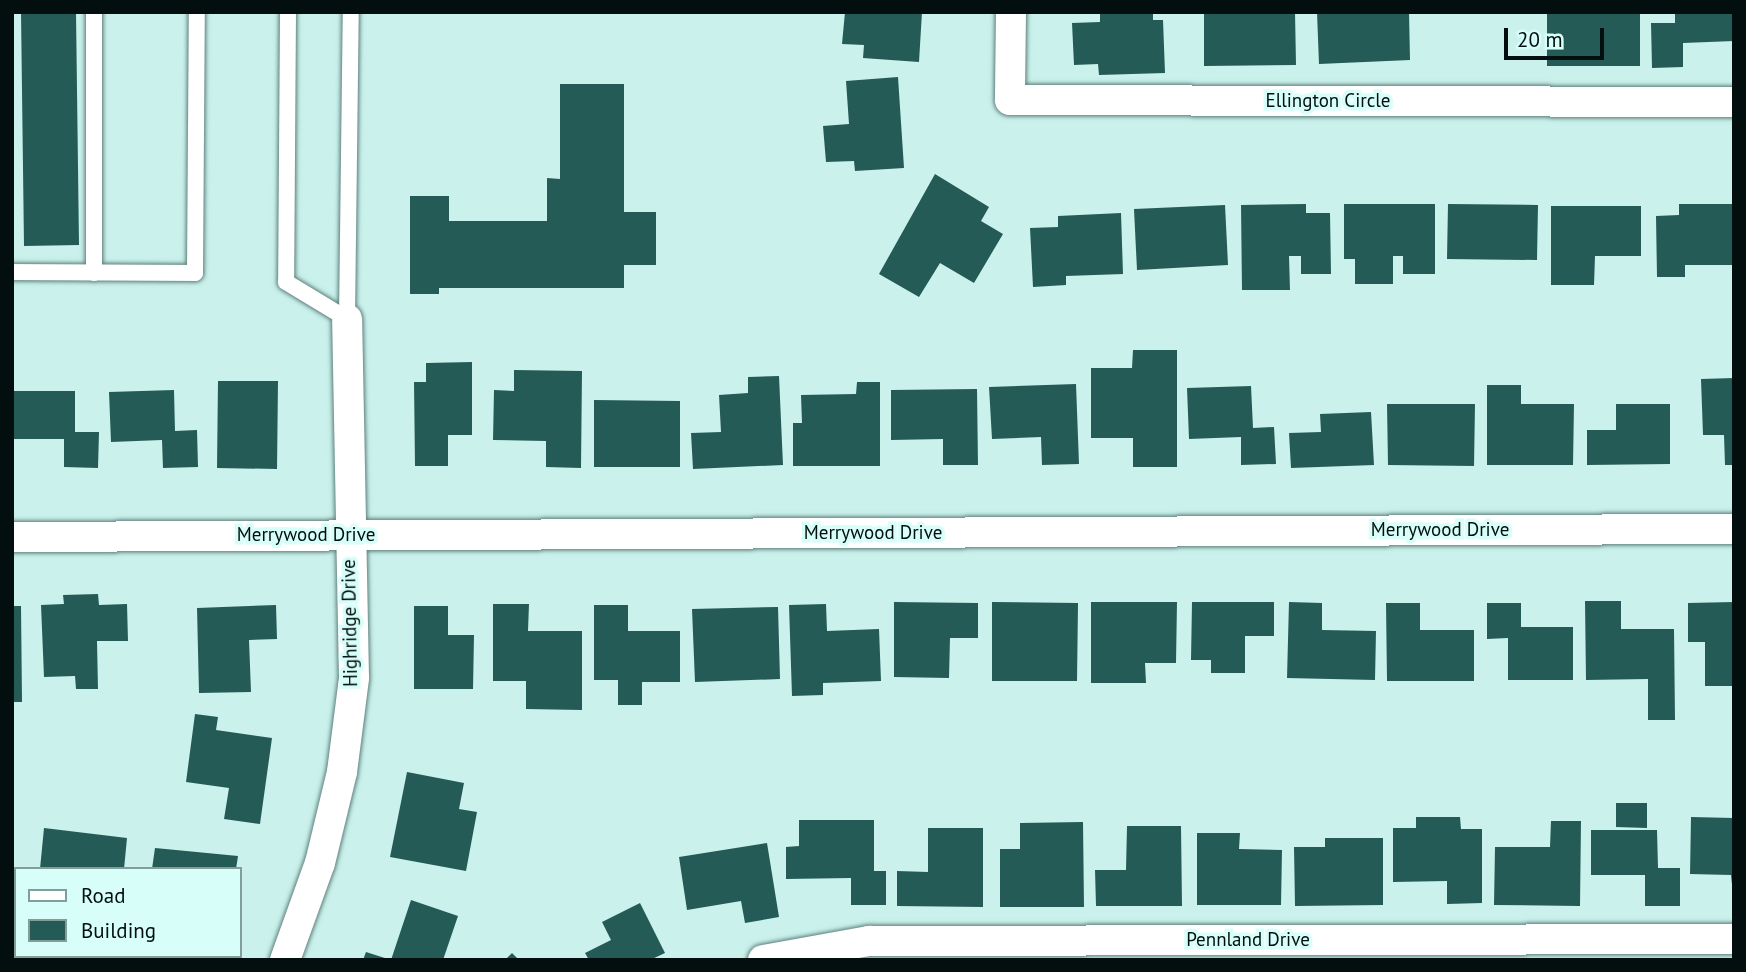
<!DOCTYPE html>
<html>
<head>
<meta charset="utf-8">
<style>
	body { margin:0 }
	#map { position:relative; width:1746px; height:972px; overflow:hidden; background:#caf1ec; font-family:"PT Sans",sans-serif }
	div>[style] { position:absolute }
	.building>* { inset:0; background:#245b56 }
	.roads { filter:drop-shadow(0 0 2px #5e817d) drop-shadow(0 0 2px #5e817d) }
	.lane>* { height:16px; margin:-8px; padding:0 8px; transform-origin:8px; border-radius:8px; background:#fff }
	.street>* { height:30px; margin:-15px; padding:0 15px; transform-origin:15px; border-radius:15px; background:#fff }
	span { translate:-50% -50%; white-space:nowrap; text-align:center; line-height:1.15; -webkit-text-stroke:7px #d7fef9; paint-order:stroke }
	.street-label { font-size:19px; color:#030f0e }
	.frame { position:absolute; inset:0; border:14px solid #030f0e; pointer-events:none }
	.legend { position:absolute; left:14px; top:867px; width:228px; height:91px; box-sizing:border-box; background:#d7fef9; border:2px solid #829e9b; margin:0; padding:9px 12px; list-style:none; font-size:21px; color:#030f0e }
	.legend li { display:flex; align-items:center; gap:14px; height:35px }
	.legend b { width:35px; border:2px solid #829e9b }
	.scale { position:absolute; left:1504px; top:28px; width:100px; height:32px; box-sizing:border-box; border:4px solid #030f0e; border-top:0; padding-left:9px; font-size:21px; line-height:24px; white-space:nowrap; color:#030f0e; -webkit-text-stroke:5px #d7fef9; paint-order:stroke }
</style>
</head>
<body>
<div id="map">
	<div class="building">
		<div style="clip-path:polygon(21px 12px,76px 12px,79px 245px,24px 246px)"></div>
		<div style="clip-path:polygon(845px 12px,922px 12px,919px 62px,863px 58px,864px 45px,842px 44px)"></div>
		<div style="clip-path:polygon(1100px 12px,1153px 12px,1153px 20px,1163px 20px,1165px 73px,1099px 75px,1098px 64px,1074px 65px,1072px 23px,1100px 22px)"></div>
		<div style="clip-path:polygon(1264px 12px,1295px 12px,1296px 65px,1204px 66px,1204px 14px)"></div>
		<div style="clip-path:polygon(1317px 12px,1409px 12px,1410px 60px,1319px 64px)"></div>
		<div style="clip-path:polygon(1640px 12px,1640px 66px,1547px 66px,1547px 13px)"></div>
		<div style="clip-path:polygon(1675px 12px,1734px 12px,1734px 41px,1683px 43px,1683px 67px,1652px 68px,1651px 23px,1675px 23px)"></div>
		<div style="clip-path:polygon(898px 77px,904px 168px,855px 171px,854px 161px,826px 162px,823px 126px,849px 124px,846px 81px)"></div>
		<div style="clip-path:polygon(560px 84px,624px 84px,624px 212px,656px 212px,656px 265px,624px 265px,624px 288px,439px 288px,439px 294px,410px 294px,410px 196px,449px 196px,449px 221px,547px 221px,547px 178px,560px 179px)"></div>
		<div style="clip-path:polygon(935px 174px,989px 207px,981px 221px,1003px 234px,974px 283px,940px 263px,919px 297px,879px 274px)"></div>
		<div style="clip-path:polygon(1306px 204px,1306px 213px,1330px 213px,1331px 274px,1301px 274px,1301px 256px,1289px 256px,1290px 290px,1242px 290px,1241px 205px)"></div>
		<div style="clip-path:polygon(1344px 204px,1435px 204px,1435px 274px,1403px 274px,1403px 256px,1393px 256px,1393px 284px,1355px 284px,1355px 259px,1344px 259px)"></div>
		<div style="clip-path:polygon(1448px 204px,1538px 205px,1537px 260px,1447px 259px)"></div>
		<div style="clip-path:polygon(1679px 204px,1734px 204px,1734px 265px,1685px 265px,1685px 277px,1657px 277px,1656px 216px,1679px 215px)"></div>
		<div style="clip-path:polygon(1225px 205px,1228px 265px,1137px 270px,1134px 209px)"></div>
		<div style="clip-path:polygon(1551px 206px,1641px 206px,1641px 256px,1595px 256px,1594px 285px,1551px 285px)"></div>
		<div style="clip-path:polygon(1121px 213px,1123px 274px,1066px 276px,1066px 285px,1033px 287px,1030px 228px,1058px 227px,1058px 216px)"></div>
		<div style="clip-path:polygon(1133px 350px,1177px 350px,1177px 467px,1133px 467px,1133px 438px,1091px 438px,1091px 368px,1132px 368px)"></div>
		<div style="clip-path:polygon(472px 362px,472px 435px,448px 435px,448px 466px,415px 466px,414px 382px,426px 382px,426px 363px)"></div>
		<div style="clip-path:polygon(514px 370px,582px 371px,581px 468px,546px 467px,546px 441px,493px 440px,494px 390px,514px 391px)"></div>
		<div style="clip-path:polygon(779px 376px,783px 465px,693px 469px,691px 433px,721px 432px,719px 395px,748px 393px,748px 377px)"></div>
		<div style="clip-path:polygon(1734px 378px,1734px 465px,1725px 465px,1724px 435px,1703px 435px,1701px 379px)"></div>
		<div style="clip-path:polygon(218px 381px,278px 381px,277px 469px,217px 468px)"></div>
		<div style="clip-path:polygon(857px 382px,880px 382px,880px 466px,793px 466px,793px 423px,802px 423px,801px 395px,856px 394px)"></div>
		<div style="clip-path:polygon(1076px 384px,1079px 464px,1042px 465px,1041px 437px,992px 439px,989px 387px)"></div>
		<div style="clip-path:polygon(1487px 385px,1521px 385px,1521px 404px,1574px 404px,1573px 465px,1487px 465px)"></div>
		<div style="clip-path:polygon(1251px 386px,1253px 428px,1274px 427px,1276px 464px,1241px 465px,1241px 437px,1189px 439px,1187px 388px)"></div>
		<div style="clip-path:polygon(977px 389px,978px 465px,943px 465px,943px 439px,891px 440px,891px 390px)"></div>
		<div style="clip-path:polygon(174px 390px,175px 431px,197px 430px,198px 467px,163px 468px,162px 440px,111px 442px,109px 392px)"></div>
		<div style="clip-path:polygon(12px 391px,75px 391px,75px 432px,99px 432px,98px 468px,64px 467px,64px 439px,12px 439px)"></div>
		<div style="clip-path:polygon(594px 400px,680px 401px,680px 467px,594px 467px)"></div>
		<div style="clip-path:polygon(1387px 404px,1475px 404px,1474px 466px,1388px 465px)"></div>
		<div style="clip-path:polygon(1616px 404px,1670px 404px,1670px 464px,1587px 465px,1587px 430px,1616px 430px)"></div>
		<div style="clip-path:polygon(1371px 412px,1374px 465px,1291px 468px,1289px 433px,1321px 432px,1320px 414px)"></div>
		<div style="clip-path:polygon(98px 594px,99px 605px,127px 604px,128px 641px,97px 641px,98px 689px,76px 689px,75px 676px,44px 677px,41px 605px,64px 604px,63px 595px)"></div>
		<div style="clip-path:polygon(1585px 601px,1621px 601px,1621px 629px,1674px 629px,1675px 720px,1648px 720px,1648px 679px,1586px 680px)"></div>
		<div style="clip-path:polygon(894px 602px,978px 603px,978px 638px,950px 638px,949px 678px,894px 677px)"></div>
		<div style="clip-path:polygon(992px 602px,1078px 603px,1077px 681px,992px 681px)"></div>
		<div style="clip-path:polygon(1091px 602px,1177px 602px,1176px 663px,1145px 663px,1146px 683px,1091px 683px)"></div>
		<div style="clip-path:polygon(1192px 602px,1274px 602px,1274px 636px,1245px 636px,1245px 673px,1211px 673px,1211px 660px,1191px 660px)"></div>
		<div style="clip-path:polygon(1289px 602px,1322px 603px,1322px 630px,1376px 631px,1375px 680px,1287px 678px)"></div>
		<div style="clip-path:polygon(1734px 602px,1734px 686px,1705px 686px,1705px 642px,1688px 642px,1688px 603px)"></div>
		<div style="clip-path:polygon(1386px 603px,1420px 603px,1420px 630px,1474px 630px,1474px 681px,1387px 681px)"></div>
		<div style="clip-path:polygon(1487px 603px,1521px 603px,1521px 627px,1573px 627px,1573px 680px,1508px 680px,1508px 638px,1487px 639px)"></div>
		<div style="clip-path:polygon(493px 604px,529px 604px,528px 631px,582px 631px,582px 710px,526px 709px,526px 681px,493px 681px)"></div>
		<div style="clip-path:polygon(826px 604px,827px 631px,879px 629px,881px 681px,823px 683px,823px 695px,792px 696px,789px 605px)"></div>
		<div style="clip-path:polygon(276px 605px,277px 639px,249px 640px,251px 692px,199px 693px,197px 608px)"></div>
		<div style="clip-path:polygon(594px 605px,628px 605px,628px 631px,680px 631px,680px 682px,642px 682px,642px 705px,618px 705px,618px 680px,594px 680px)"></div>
		<div style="clip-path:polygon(12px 606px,21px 606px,22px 702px,12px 702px)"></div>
		<div style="clip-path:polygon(414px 606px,448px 606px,448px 635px,474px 635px,473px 689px,414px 689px)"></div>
		<div style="clip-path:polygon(778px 607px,780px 679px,695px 682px,692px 609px)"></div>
		<div style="clip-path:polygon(195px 714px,218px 717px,216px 730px,272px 738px,260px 824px,224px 819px,229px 788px,186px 782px)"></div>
		<div style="clip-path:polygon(407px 772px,464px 783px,459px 809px,477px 812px,466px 871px,390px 857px)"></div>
		<div style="clip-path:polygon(1616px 803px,1647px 803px,1647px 828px,1616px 827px)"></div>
		<div style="clip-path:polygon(1416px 817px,1460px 817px,1461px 829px,1482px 829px,1482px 903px,1447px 904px,1447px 881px,1393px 882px,1393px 828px,1416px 828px)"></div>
		<div style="clip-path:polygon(1691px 817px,1734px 818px,1734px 904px,1731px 875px,1690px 874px)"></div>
		<div style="clip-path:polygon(799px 820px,874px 820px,874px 871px,886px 871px,886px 905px,851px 905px,851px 878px,786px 879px,786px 847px,799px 846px)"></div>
		<div style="clip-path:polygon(1551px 821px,1581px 821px,1580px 906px,1494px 905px,1495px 847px,1550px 847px)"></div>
		<div style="clip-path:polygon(1083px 822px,1084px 907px,1000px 907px,1000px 849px,1020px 849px,1020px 823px)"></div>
		<div style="clip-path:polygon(1127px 826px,1181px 826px,1182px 906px,1096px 906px,1095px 870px,1126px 870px)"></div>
		<div style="clip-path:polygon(44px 828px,127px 838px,124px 869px,40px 869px)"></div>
		<div style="clip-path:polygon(928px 828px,983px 828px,983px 907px,897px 906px,897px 871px,928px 872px)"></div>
		<div style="clip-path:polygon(1591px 830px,1657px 830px,1658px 868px,1680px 868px,1680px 906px,1645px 906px,1645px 875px,1591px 875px)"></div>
		<div style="clip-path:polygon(1197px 833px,1240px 833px,1239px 849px,1282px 850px,1281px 905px,1197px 905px)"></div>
		<div style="clip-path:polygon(1325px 838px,1383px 838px,1383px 905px,1295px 906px,1294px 847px,1325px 847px)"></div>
		<div style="clip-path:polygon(767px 843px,779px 917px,745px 923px,741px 901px,687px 910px,679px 857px)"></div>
		<div style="clip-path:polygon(155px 848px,238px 856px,236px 869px,152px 869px)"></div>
		<div style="clip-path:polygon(411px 900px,458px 916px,443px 960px,391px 960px)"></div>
		<div style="clip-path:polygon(640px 903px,665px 953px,650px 960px,589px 960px,585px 953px,611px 940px,602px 922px)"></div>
		<div style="clip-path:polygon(366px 952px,388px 959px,388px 960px,363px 960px)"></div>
		<div style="clip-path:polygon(512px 953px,519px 960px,505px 960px)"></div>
	</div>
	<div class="roads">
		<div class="lane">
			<div style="left:94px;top:12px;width:261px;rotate:90deg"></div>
			<div style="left:288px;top:12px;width:270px;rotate:90.4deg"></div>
			<div style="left:286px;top:282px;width:71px;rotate:31.2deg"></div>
			<div style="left:347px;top:319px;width:307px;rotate:-89.3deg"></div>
			<div style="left:12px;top:272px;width:183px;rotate:0.3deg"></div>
			<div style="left:195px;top:273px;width:261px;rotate:-89.6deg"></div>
		</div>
		<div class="street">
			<div style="left:1011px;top:12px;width:88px;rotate:90.7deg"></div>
			<div style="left:1010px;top:100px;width:724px;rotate:0.16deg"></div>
			<div style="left:12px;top:537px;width:1722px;rotate:-0.27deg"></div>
			<div style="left:285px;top:960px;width:103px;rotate:-70.2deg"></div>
			<div style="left:320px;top:863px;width:94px;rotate:-76.4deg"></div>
			<div style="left:342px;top:772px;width:95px;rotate:-82.7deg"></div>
			<div style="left:354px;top:678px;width:359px;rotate:-91.1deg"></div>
			<div style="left:763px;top:960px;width:108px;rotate:-10.2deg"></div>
			<div style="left:869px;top:941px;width:865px;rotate:-0.13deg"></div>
		</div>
	</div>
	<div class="street-label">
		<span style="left:1328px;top:101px">Ellington Circle</span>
		<span style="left:1440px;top:530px">Merrywood Drive</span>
		<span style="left:873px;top:533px">Merrywood Drive</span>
		<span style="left:306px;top:535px">Merrywood Drive</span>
		<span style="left:350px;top:623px;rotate:-91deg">Highridge Drive</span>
		<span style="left:1248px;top:940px">Pennland Drive</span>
	</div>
	<div class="frame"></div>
	<ul class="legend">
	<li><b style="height:9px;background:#fff"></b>Road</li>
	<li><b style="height:19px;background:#245b56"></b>Building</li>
	</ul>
	<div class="scale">20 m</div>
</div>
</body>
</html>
